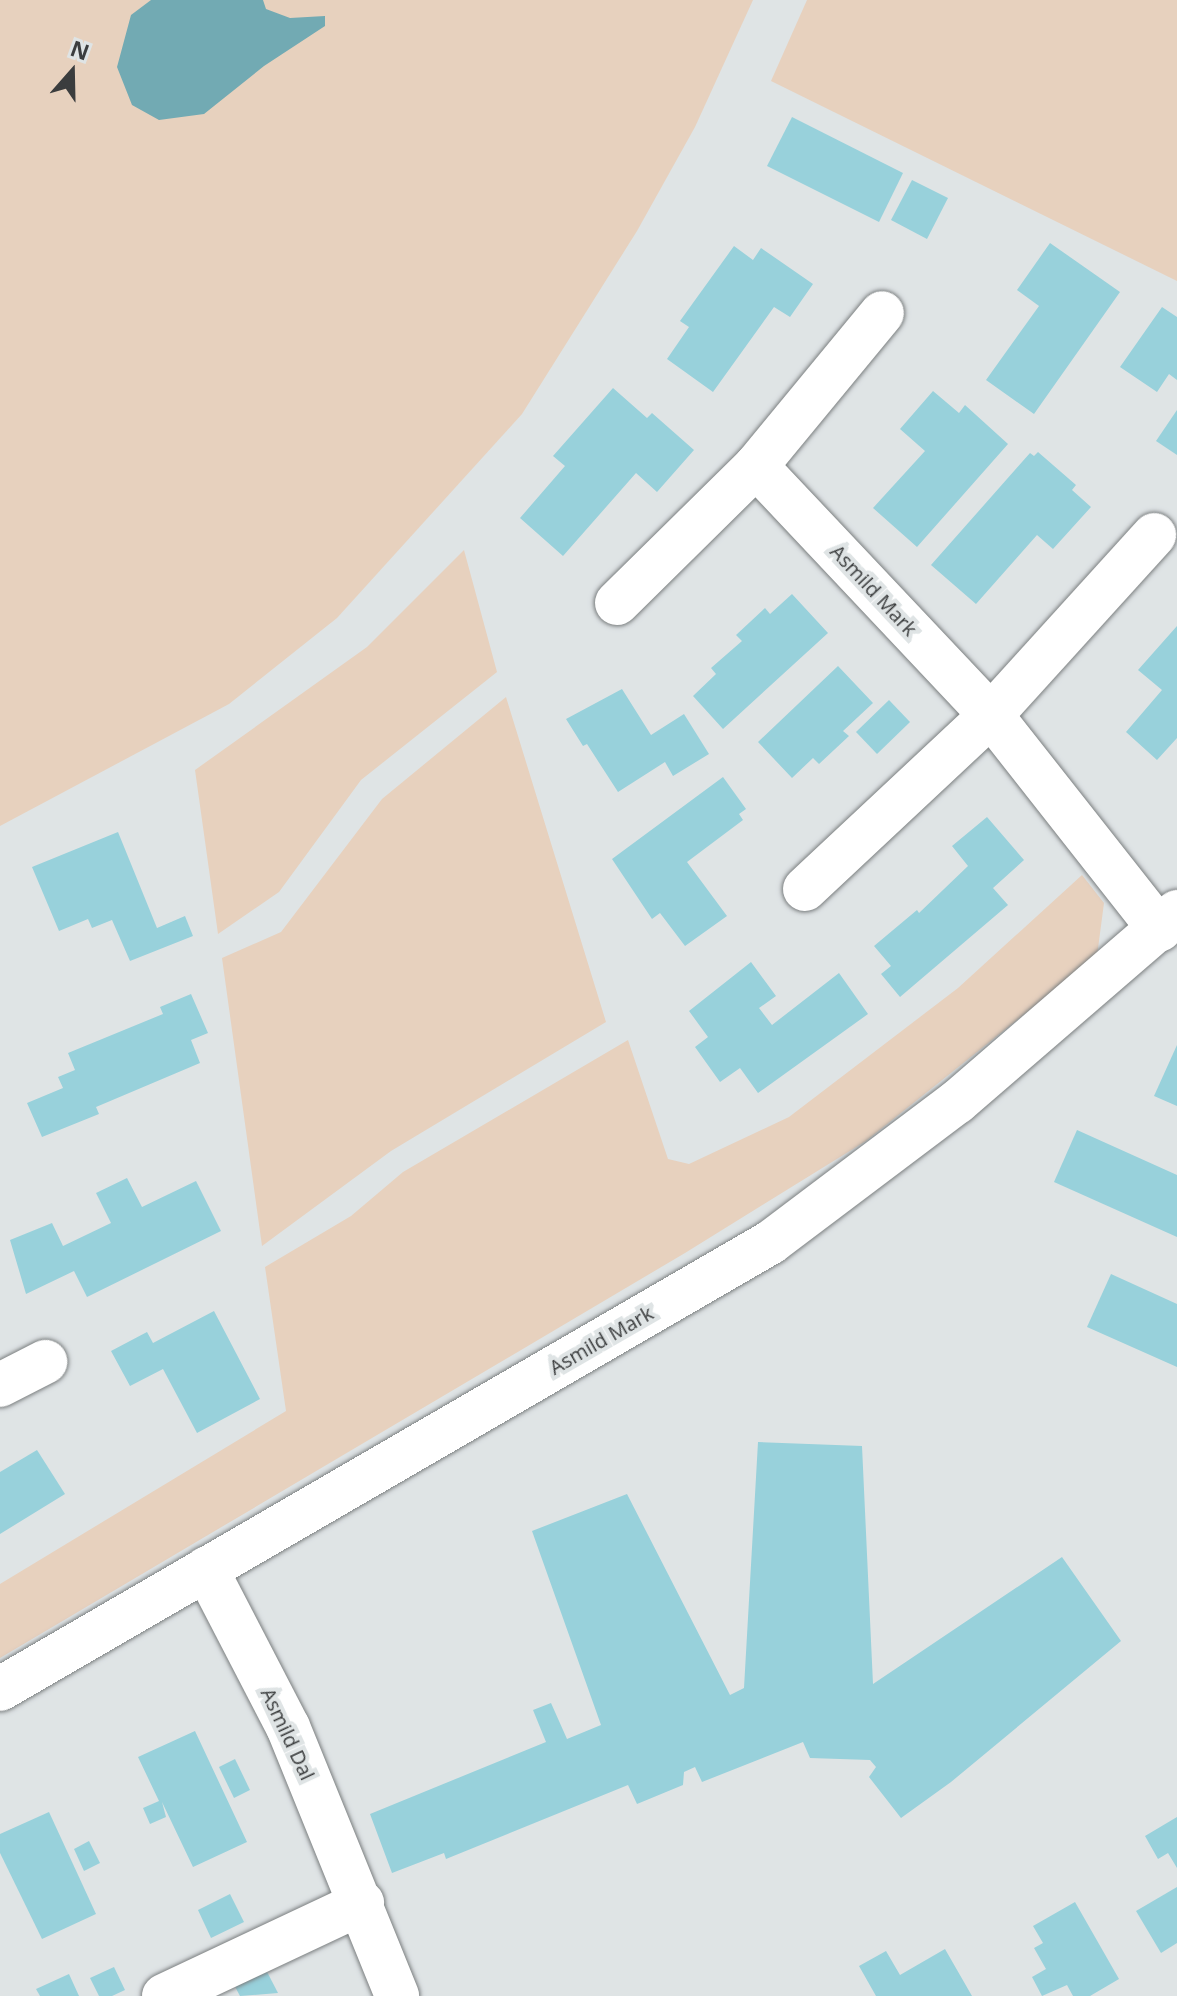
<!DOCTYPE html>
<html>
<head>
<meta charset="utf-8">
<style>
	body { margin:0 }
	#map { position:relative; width:1177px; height:1996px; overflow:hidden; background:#dfe4e5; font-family:"Open Sans",sans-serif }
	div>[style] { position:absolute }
	.green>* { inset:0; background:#e7d1be }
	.water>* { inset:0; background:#72aab3 }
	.building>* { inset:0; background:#98d1db }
	.roads { filter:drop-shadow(0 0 2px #7b7f80) drop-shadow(0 0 2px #7b7f80) }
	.minor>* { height:44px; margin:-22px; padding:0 22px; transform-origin:22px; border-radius:22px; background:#fff }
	span { translate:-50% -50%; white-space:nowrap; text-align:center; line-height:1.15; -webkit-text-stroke:8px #dfe4e5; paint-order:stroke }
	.street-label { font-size:20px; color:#3b3d3e }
	.north { position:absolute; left:32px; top:32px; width:80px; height:80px; -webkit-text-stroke:6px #dfe4e5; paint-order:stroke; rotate:20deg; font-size:22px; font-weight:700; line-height:32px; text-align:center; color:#3b3d3e }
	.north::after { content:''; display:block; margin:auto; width:28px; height:36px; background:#3b3d3e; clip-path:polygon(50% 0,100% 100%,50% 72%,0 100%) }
</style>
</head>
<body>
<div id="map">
	<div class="green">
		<div style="clip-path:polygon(0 0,753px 0,695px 127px,637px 231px,522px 414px,337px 618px,229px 704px,0 826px)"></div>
		<div style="clip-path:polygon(807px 0,1177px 0,1177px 281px,771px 81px)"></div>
		<div style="clip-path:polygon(464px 550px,497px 672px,361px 780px,279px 892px,218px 934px,195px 770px,367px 647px)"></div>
		<div style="clip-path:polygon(506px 697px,606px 1022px,391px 1151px,262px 1246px,222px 958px,281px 932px,382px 799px)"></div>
		<div style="clip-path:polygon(1082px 875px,1104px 903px,1097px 956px,866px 1141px,685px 1253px,0 1658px,0 1584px,286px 1411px,265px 1267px,351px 1216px,403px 1172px,628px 1040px,668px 1159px,689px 1164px,789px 1117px,958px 988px)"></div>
	</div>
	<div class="water">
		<div style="clip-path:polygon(151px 0,263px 0,266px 9px,290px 18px,325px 16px,325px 26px,264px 66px,204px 114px,159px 120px,132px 105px,117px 67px,131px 15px)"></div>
	</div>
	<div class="building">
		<div style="clip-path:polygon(792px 117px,903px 173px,879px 222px,767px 166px)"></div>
		<div style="clip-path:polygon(912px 180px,948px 198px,927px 239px,891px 220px)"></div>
		<div style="clip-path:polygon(1050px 243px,1120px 292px,1034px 414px,986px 380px,1039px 306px,1017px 290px)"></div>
		<div style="clip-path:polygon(734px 246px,753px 260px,761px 248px,813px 284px,790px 317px,774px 307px,713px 392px,667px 359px,689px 327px,680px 321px)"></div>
		<div style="clip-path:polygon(1162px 307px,1177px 317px,1177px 380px,1169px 374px,1157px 392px,1120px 367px)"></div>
		<div style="clip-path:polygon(613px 388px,647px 418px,652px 413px,694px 450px,657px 492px,636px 473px,563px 556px,520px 518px,565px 466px,553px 456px)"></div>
		<div style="clip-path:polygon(933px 391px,959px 413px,965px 405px,1008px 444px,917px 547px,873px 508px,925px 451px,900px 429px)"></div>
		<div style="clip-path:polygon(1177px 410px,1177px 455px,1156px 441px)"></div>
		<div style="clip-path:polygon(1038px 452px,1076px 485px,1072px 490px,1091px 507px,1053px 549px,1037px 535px,976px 604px,931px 565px,1030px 453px,1034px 456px)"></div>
		<div style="clip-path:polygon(792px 594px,828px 633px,723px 729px,693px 696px,716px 674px,711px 668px,742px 641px,736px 635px,765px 608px,770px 614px)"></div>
		<div style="clip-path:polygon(1177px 626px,1177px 738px,1157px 760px,1126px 732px,1162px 690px,1138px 670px)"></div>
		<div style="clip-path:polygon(838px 666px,873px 703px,843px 731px,849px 736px,819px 764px,813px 758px,792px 778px,758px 742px)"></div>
		<div style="clip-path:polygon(622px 689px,651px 735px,684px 714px,709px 754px,673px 776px,665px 762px,618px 792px,587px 744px,583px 746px,566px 719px)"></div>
		<div style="clip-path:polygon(889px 700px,910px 722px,877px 754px,856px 732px)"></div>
		<div style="clip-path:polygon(723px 777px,746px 809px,739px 814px,743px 820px,687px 862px,727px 916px,685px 946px,660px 913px,652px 919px,612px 859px)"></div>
		<div style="clip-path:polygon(987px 817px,1024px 860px,993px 888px,1008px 905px,900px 997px,881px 974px,891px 966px,874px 946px,917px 910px,919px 913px,968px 866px,952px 846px)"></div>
		<div style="clip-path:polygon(118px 832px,157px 928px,185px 916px,193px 936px,130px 961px,112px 920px,92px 928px,88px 919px,59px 931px,32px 867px)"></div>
		<div style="clip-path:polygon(751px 962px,776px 996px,759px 1008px,772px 1025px,839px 973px,868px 1014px,758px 1093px,740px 1068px,720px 1082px,695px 1047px,708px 1037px,689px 1011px)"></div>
		<div style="clip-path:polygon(191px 994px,208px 1033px,191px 1040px,200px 1063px,96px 1107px,99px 1114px,42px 1137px,27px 1103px,63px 1088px,58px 1077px,75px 1070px,68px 1053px,163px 1014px,160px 1007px)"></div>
		<div style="clip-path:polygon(1177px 1045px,1177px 1106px,1154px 1096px)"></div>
		<div style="clip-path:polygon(1077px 1130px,1177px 1175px,1177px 1237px,1054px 1182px)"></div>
		<div style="clip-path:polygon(127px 1178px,142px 1207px,196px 1181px,221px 1231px,87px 1297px,74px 1271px,26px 1294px,10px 1240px,52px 1223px,63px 1246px,111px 1223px,96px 1193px)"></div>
		<div style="clip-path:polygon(1111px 1274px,1177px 1304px,1177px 1367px,1087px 1327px)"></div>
		<div style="clip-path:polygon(214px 1311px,260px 1399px,197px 1433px,163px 1369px,130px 1386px,111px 1351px,147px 1332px,153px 1343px)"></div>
		<div style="clip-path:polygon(758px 1442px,862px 1446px,873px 1684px,1062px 1557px,1121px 1641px,951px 1782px,901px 1818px,869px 1777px,876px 1767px,870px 1760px,810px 1758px,803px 1742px,702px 1782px,695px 1767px,684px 1772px,683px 1785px,637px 1804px,628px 1785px,446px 1859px,444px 1853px,392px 1873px,370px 1814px,546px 1742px,533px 1710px,551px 1703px,567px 1739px,601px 1725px,532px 1531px,627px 1494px,730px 1695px,744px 1688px)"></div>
		<div style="clip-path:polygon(37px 1450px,65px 1494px,0 1534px,0 1472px)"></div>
		<div style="clip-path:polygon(195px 1731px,247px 1842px,193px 1867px,162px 1802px,166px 1817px,150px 1824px,143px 1808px,159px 1801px,138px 1757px)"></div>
		<div style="clip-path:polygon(235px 1759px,250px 1790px,234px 1798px,219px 1767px)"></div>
		<div style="clip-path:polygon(49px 1812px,96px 1914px,42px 1939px,0 1853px,0 1834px)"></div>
		<div style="clip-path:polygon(1177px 1817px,1177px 1868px,1168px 1853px,1158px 1859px,1145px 1836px)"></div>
		<div style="clip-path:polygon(89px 1841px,100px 1863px,84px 1871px,74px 1849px)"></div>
		<div style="clip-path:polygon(1177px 1887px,1177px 1943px,1161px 1953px,1136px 1911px)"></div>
		<div style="clip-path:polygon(230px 1894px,244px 1922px,211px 1938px,198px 1910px)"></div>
		<div style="clip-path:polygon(1075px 1902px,1119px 1979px,1090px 1996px,1073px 1996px,1067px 1985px,1042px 1996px,1032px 1977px,1046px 1969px,1034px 1948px,1043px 1943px,1033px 1926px)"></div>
		<div style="clip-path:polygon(945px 1949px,972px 1996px,876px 1996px,859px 1966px,886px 1951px,900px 1975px)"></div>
		<div style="clip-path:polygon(264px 1966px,278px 1993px,240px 1996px,232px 1981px)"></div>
		<div style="clip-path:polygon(114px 1967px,125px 1990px,112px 1996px,99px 1996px,90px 1978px)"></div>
		<div style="clip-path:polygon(69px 1974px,79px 1996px,40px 1996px,36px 1989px)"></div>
	</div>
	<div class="roads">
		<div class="minor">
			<div style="left:756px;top:466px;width:342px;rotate:46.7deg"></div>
			<div style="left:991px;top:715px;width:273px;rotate:51.8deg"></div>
			<div style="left:617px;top:603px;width:195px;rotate:-44.6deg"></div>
			<div style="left:756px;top:466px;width:198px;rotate:-50.5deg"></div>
			<div style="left:805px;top:889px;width:255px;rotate:-43.1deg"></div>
			<div style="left:991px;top:715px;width:243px;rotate:-47.8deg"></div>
			<div style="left:0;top:1385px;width:51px;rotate:-27.1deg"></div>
			<div style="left:206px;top:1569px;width:178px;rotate:62.6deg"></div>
			<div style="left:288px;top:1727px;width:290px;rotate:67.9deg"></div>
			<div style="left:0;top:1689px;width:891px;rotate:-30.1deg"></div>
			<div style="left:771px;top:1242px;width:233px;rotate:-37deg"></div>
			<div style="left:957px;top:1102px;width:291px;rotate:-40.8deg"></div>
			<div style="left:164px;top:1996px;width:219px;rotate:-25.2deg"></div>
		</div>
	</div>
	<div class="street-label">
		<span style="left:874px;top:590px;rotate:47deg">Asmild Mark</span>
		<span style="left:601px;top:1340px;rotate:-30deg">Asmild Mark</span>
		<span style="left:288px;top:1734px;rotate:65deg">Asmild Dal</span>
	</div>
	<div class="north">N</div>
</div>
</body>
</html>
